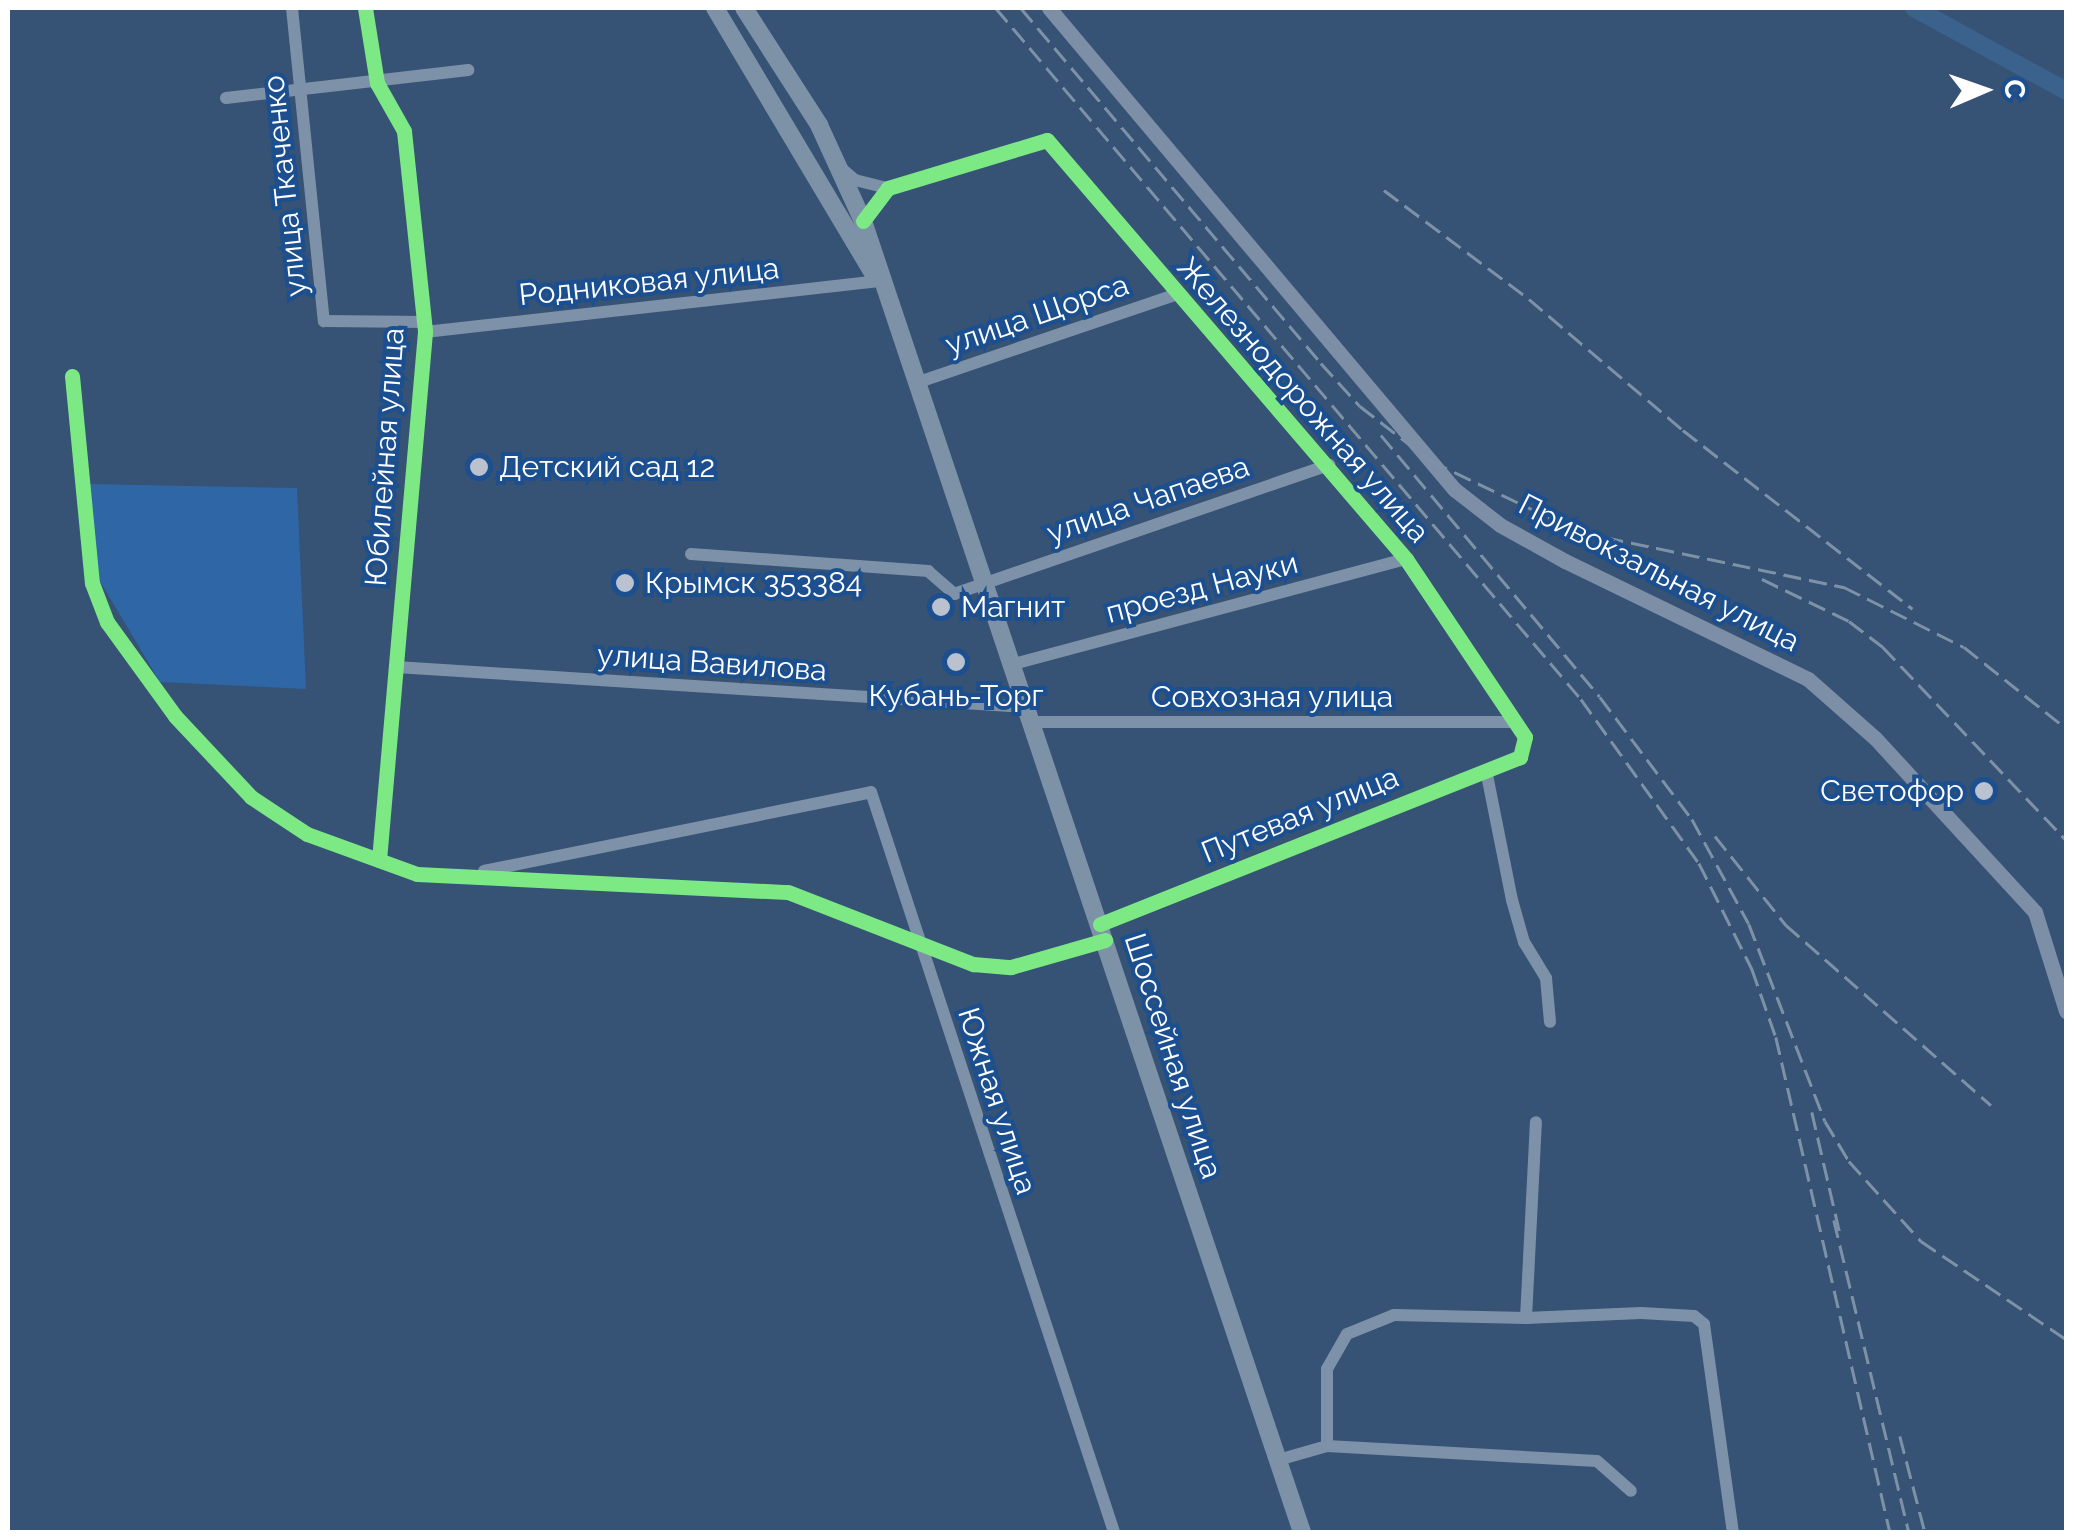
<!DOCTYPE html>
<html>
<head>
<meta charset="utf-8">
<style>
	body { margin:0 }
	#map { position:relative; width:2074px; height:1540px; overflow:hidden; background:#365274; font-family:Raleway,sans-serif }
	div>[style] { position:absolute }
	.green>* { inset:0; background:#2f66a5 }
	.river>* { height:18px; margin:-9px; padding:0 9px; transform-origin:9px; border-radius:9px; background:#3b618d }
	.minor>* { height:12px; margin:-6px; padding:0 6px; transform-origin:6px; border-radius:6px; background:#7d92a8 }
	.major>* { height:15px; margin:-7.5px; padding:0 7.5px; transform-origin:7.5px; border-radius:7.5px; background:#7d8ea7 }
	.highway>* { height:18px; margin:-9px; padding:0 9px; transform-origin:9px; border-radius:9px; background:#7e92a7 }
	.rail>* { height:2.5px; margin-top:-1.25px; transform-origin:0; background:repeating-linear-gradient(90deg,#7e92a7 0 18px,transparent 0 26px) }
	.cycleway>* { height:15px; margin:-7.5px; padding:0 7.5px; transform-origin:7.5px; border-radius:7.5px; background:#7ce984 }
	.dots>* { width:28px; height:28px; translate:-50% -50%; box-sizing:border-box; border:5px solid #1b4f8f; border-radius:50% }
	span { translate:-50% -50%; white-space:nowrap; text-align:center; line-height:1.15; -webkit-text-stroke:8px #1b4f8f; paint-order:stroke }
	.street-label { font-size:30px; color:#fff }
	.poi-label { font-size:30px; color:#fff }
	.left { translate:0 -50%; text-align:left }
	.right { translate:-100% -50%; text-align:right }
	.frame { position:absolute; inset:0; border:10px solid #fff; pointer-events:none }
	.north { position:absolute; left:1934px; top:40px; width:100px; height:100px; -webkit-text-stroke:8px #1b4f8f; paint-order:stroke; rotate:88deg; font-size:28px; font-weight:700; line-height:40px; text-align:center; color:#fff }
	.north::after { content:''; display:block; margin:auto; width:35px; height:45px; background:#fff; clip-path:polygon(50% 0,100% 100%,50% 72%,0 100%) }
</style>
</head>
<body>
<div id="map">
	<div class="green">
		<div style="clip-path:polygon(89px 484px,297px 488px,306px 689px,160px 682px,98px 578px)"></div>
	</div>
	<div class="river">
		<div style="left:1914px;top:8px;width:173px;rotate:28.6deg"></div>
	</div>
	<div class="minor">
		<div style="left:292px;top:8px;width:315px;rotate:84.2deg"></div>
		<div style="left:324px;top:321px;width:100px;rotate:0.6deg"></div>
		<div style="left:365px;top:8px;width:76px;rotate:80.9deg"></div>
		<div style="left:377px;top:83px;width:55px;rotate:60.6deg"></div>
		<div style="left:404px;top:131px;width:202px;rotate:84deg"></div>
		<div style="left:425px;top:332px;width:530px;rotate:94.98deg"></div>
		<div style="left:226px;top:98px;width:244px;rotate:-6.6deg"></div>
		<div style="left:841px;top:168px;width:18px;rotate:41deg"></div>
		<div style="left:855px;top:180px;width:34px;rotate:14deg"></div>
		<div style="left:863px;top:221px;width:41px;rotate:-52.9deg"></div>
		<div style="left:888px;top:188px;width:166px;rotate:-16.8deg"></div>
		<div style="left:1047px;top:140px;width:552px;rotate:49.41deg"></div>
		<div style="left:1406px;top:559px;width:214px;rotate:56.2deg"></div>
		<div style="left:1525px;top:737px;width:21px;rotate:104deg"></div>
		<div style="left:1520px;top:757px;width:452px;rotate:158.3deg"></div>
		<div style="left:425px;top:332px;width:457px;rotate:-6.4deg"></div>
		<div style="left:72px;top:376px;width:208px;rotate:84.5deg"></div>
		<div style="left:92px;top:583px;width:42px;rotate:69deg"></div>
		<div style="left:107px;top:622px;width:116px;rotate:54.1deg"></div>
		<div style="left:175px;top:716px;width:111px;rotate:46.8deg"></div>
		<div style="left:251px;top:797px;width:67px;rotate:33.5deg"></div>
		<div style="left:307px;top:834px;width:117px;rotate:20deg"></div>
		<div style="left:417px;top:874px;width:371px;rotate:2.8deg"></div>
		<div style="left:788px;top:892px;width:199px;rotate:21.3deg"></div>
		<div style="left:973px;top:964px;width:38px;rotate:5deg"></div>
		<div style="left:1011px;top:967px;width:98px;rotate:-16deg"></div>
		<div style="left:916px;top:383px;width:274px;rotate:-18.8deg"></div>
		<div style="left:691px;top:554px;width:238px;rotate:4.1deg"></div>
		<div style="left:928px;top:571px;width:35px;rotate:41deg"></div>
		<div style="left:954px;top:594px;width:397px;rotate:-19deg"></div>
		<div style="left:1010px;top:665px;width:410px;rotate:-15deg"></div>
		<div style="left:396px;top:667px;width:630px;rotate:3.64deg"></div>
		<div style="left:1030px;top:722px;width:483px"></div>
		<div style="left:1486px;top:770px;width:133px;rotate:78.7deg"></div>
		<div style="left:1512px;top:900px;width:44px;rotate:74.1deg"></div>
		<div style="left:1524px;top:942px;width:42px;rotate:58.6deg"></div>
		<div style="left:1546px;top:978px;width:44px;rotate:84.8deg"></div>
		<div style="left:484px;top:871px;width:395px;rotate:-11.5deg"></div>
		<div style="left:871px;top:792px;width:779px;rotate:71.82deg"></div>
		<div style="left:1526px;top:1318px;width:115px;rotate:-2.5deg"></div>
		<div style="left:1641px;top:1313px;width:53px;rotate:3.2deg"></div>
		<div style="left:1694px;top:1316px;width:13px;rotate:39deg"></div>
		<div style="left:1704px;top:1324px;width:210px;rotate:82.1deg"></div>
		<div style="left:1327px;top:1446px;width:77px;rotate:-90deg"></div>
		<div style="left:1327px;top:1369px;width:40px;rotate:-60.3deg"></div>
		<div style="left:1347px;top:1334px;width:51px;rotate:-22deg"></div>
		<div style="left:1394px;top:1315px;width:132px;rotate:1.3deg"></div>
		<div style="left:1526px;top:1318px;width:196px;rotate:-87.1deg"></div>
		<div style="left:1278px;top:1460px;width:51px;rotate:-15.9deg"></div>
		<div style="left:1327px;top:1446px;width:270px;rotate:3.2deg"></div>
		<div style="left:1597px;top:1461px;width:45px;rotate:41.4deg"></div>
	</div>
	<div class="major">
		<div style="left:1049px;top:8px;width:629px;rotate:49.9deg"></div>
		<div style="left:1454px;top:489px;width:58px;rotate:38deg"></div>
		<div style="left:1500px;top:525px;width:74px;rotate:29deg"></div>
		<div style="left:1565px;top:561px;width:270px;rotate:25.9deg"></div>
		<div style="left:1808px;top:679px;width:89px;rotate:41.4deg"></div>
		<div style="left:1875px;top:738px;width:236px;rotate:47.4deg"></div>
		<div style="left:2035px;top:912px;width:104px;rotate:72.6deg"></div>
	</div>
	<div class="highway">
		<div style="left:715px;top:8px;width:309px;rotate:59.2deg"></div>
		<div style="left:744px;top:8px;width:139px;rotate:57.3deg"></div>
		<div style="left:819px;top:125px;width:106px;rotate:65.4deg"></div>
		<div style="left:863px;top:221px;width:1383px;rotate:71.49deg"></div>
	</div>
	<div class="rail">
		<div style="left:996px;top:8px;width:905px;rotate:49.75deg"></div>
		<div style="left:1581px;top:699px;width:202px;rotate:54.3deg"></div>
		<div style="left:1699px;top:863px;width:119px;rotate:63.4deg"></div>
		<div style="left:1752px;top:969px;width:72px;rotate:70.6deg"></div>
		<div style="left:1776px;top:1037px;width:508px;rotate:77.03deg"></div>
		<div style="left:1021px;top:8px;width:465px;rotate:49.8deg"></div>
		<div style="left:1321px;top:363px;width:58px;rotate:47.8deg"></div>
		<div style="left:1360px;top:406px;width:90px;rotate:37.8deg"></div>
		<div style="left:1431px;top:461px;width:165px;rotate:25.5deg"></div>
		<div style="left:1580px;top:532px;width:270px;rotate:11.8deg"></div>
		<div style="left:1844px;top:587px;width:134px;rotate:26.6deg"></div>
		<div style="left:1964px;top:647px;width:130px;rotate:38.5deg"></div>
		<div style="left:1384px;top:190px;width:181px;rotate:36.9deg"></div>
		<div style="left:1529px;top:299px;width:202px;rotate:40.4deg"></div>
		<div style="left:1683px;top:430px;width:291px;rotate:37.9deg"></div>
		<div style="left:1381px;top:435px;width:341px;rotate:50.1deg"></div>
		<div style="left:1600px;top:697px;width:153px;rotate:53deg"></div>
		<div style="left:1692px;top:819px;width:119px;rotate:61.5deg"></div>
		<div style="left:1749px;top:924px;width:211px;rotate:68.9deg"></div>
		<div style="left:1825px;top:1121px;width:47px;rotate:59deg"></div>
		<div style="left:1849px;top:1161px;width:108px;rotate:48deg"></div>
		<div style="left:1921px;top:1241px;width:175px;rotate:34.1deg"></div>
		<div style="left:1762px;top:579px;width:97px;rotate:25.8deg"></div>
		<div style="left:1849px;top:621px;width:43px;rotate:37.4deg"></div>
		<div style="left:1883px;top:647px;width:266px;rotate:46.5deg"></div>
		<div style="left:1715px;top:836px;width:114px;rotate:51.4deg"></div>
		<div style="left:1786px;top:925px;width:273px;rotate:41.3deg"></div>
		<div style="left:1812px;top:1112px;width:124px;rotate:77deg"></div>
		<div style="left:1834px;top:1220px;width:321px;rotate:76.5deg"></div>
		<div style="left:1900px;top:1436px;width:99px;rotate:75.4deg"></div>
	</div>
	<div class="cycleway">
		<div style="left:365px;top:8px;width:76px;rotate:80.9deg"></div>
		<div style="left:377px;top:83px;width:55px;rotate:60.6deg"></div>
		<div style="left:404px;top:131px;width:202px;rotate:84deg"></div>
		<div style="left:425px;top:332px;width:530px;rotate:94.98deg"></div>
		<div style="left:863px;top:221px;width:41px;rotate:-52.9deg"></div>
		<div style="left:888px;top:188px;width:166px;rotate:-16.8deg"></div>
		<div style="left:1047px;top:140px;width:552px;rotate:49.41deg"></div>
		<div style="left:1406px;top:559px;width:214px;rotate:56.2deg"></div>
		<div style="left:1525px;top:737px;width:21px;rotate:104deg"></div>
		<div style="left:1520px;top:757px;width:452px;rotate:158.3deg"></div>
		<div style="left:72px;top:376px;width:208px;rotate:84.5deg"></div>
		<div style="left:92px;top:583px;width:42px;rotate:69deg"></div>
		<div style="left:107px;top:622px;width:116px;rotate:54.1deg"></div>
		<div style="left:175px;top:716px;width:111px;rotate:46.8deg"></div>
		<div style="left:251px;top:797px;width:67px;rotate:33.5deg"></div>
		<div style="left:307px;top:834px;width:117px;rotate:20deg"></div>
		<div style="left:417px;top:874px;width:371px;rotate:2.8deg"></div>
		<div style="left:788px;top:892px;width:199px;rotate:21.3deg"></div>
		<div style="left:973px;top:964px;width:38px;rotate:5deg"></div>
		<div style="left:1011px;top:967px;width:98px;rotate:-16deg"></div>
	</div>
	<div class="dots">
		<div style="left:479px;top:467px;background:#b9c2ce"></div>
		<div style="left:625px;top:583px;background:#b9c2ce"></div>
		<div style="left:941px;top:607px;background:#b9c2ce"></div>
		<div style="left:956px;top:662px;background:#b9c2ce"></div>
		<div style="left:1984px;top:791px;background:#b9c2ce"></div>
	</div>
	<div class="street-label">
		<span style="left:285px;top:186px;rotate:-96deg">улица Ткаченко</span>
		<span style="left:649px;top:282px;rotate:-6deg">Родниковая улица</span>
		<span style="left:1037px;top:315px;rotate:-19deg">улица Щорса</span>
		<span style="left:1303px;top:400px;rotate:49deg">Железнодорожная улица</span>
		<span style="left:385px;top:457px;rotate:-86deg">Юбилейная улица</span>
		<span style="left:1148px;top:500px;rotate:-19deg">улица Чапаева</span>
		<span style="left:1659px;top:573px;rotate:27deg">Привокзальная улица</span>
		<span style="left:1202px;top:588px;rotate:-15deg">проезд Науки</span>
		<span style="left:712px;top:663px;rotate:4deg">улица Вавилова</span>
		<span style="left:1272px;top:697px">Совхозная улица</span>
		<span style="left:1300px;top:815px;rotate:-22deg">Путевая улица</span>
		<span style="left:1173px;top:1056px;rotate:72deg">Шоссейная улица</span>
		<span style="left:997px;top:1101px;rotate:72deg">Южная улица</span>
	</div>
	<div class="poi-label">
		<span class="left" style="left:499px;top:467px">Детский сад 12</span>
		<span class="left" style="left:645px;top:583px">Крымск 353384</span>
		<span class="left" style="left:961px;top:607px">Магнит</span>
		<span style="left:956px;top:696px">Кубань-Торг</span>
		<span class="right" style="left:1964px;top:791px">Светофор</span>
	</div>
	<div class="frame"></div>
	<div class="north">С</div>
</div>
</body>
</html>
